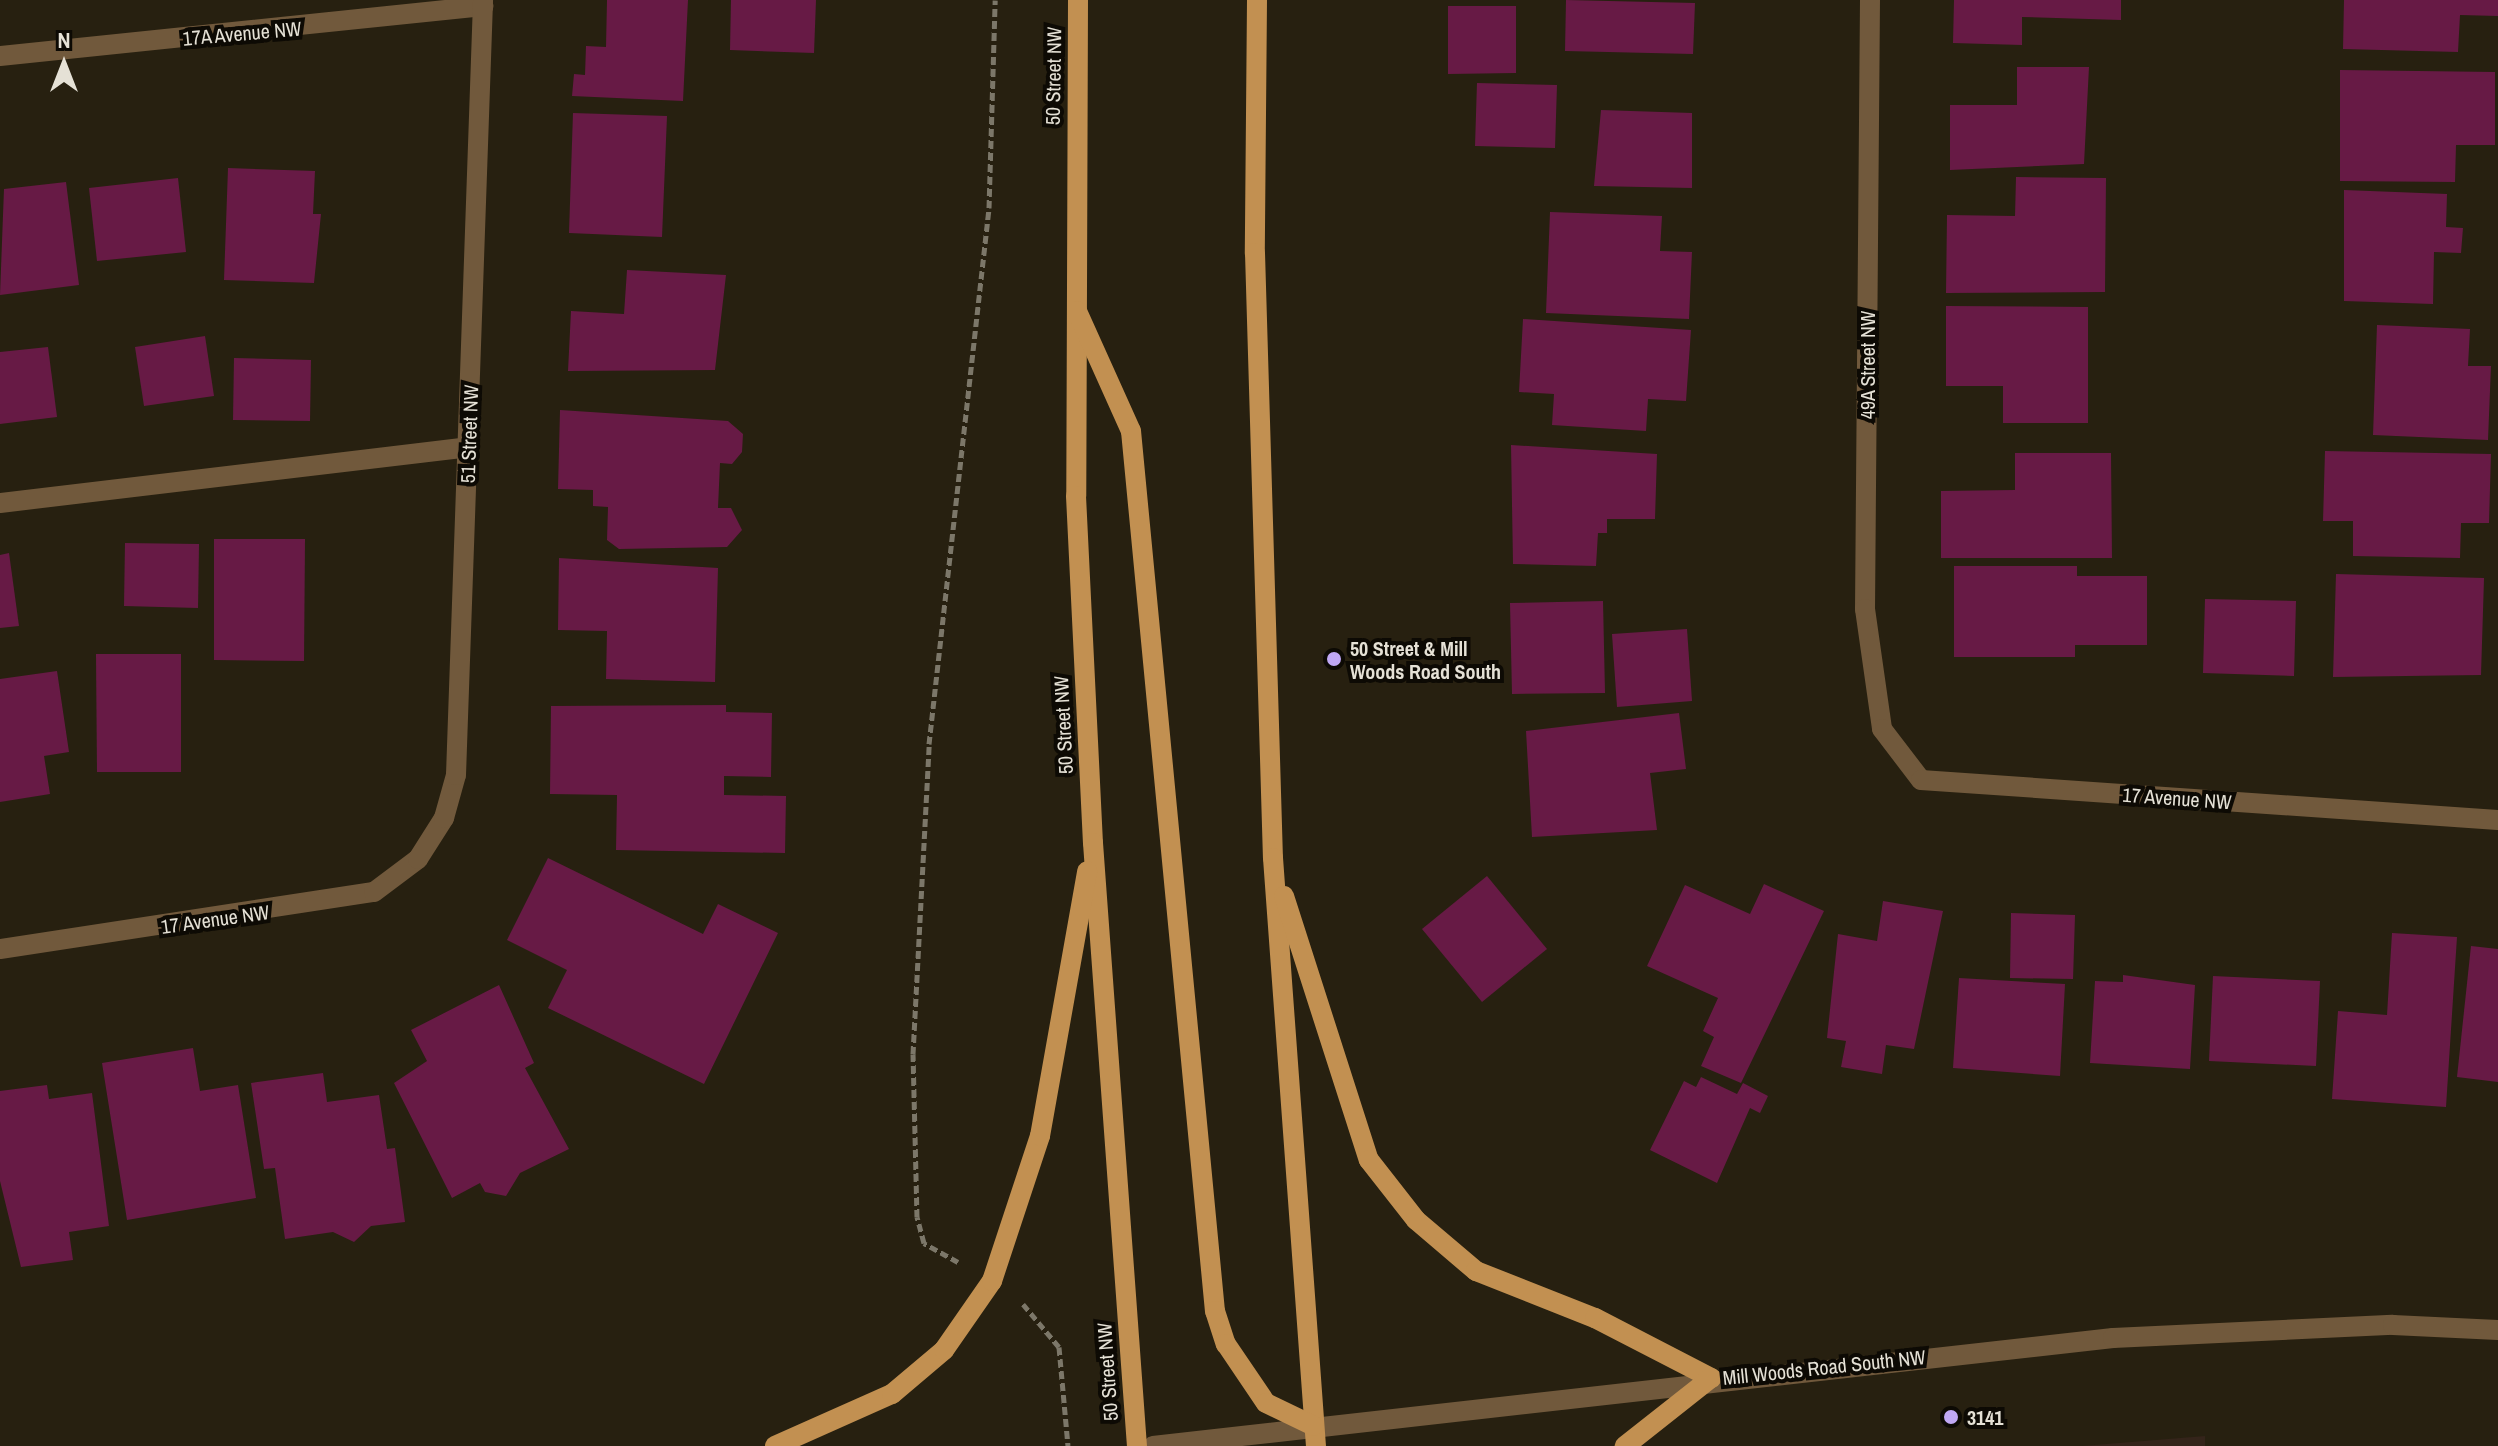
<!DOCTYPE html>
<html>
<head>
<meta charset="utf-8">
<style>
	body { margin:0 }
	#map { position:relative; width:2498px; height:1446px; overflow:hidden; background:#272010; font-family:"Archivo Narrow",sans-serif }
	div>[style] { position:absolute }
	.commercial>* { inset:0; background:#34241a }
	.building>* { inset:0; background:#671a45 }
	.path>* { height:5px; margin-top:-2.5px; transform-origin:0; background:repeating-linear-gradient(90deg,#7c7769 0 8px,transparent 0 12px) }
	.minor>* { height:20px; margin:-10px; padding:0 10px; transform-origin:10px; border-radius:10px; background:#71593c }
	.major>* { height:20px; margin:-10px; padding:0 10px; transform-origin:10px; border-radius:10px; background:#c29051 }
	.dots>* { width:22px; height:22px; translate:-50% -50%; box-sizing:border-box; border:4px solid #0d0a04; border-radius:50% }
	span { translate:-50% -50%; white-space:nowrap; text-align:center; line-height:1.15; -webkit-text-stroke:8px #0d0a04; paint-order:stroke }
	.street-label { font-size:20px; color:#e5e1d6 }
	.poi-label { font-size:20px; color:#e5e1d6; font-weight:700 }
	.left { translate:0 -50%; text-align:left }
	.north { position:absolute; left:24px; top:24px; width:80px; height:80px; -webkit-text-stroke:6px #0d0a04; paint-order:stroke; rotate:0deg; font-size:22px; font-weight:700; line-height:32px; text-align:center; color:#e5e1d6 }
	.north::after { content:''; display:block; margin:auto; width:28px; height:36px; background:#e5e1d6; clip-path:polygon(50% 0,100% 100%,50% 72%,0 100%) }
</style>
</head>
<body>
<div id="map">
	<div class="commercial">
		<div style="clip-path:polygon(2205px 1436px,2205px 1446px,2082px 1446px)"></div>
	</div>
	<div class="building">
		<div style="clip-path:polygon(607px 0,688px 0,683px 101px,572px 96px,574px 74px,585px 75px,586px 46px,606px 47px)"></div>
		<div style="clip-path:polygon(731px 0,816px 0,814px 53px,730px 50px)"></div>
		<div style="clip-path:polygon(1566px 0,1695px 3px,1693px 54px,1565px 51px)"></div>
		<div style="clip-path:polygon(1954px 0,2121px 0,2121px 20px,2022px 17px,2022px 45px,1953px 43px)"></div>
		<div style="clip-path:polygon(2344px 0,2498px 0,2498px 16px,2460px 15px,2458px 52px,2343px 49px)"></div>
		<div style="clip-path:polygon(1448px 6px,1516px 6px,1516px 73px,1448px 74px)"></div>
		<div style="clip-path:polygon(2017px 67px,2089px 67px,2084px 164px,1950px 170px,1950px 105px,2017px 105px)"></div>
		<div style="clip-path:polygon(2340px 70px,2495px 72px,2495px 145px,2456px 145px,2455px 182px,2340px 181px)"></div>
		<div style="clip-path:polygon(1477px 83px,1557px 85px,1555px 148px,1475px 146px)"></div>
		<div style="clip-path:polygon(1601px 110px,1692px 113px,1692px 188px,1594px 186px)"></div>
		<div style="clip-path:polygon(573px 113px,667px 116px,662px 237px,569px 233px)"></div>
		<div style="clip-path:polygon(228px 168px,315px 171px,313px 214px,321px 214px,314px 283px,224px 280px)"></div>
		<div style="clip-path:polygon(2016px 177px,2106px 178px,2105px 292px,1946px 293px,1947px 215px,2015px 216px)"></div>
		<div style="clip-path:polygon(178px 178px,186px 252px,97px 261px,89px 188px)"></div>
		<div style="clip-path:polygon(66px 182px,79px 285px,0 295px,4px 189px)"></div>
		<div style="clip-path:polygon(2344px 190px,2447px 194px,2446px 227px,2463px 228px,2461px 253px,2434px 252px,2433px 304px,2344px 301px)"></div>
		<div style="clip-path:polygon(1550px 212px,1662px 216px,1660px 251px,1692px 252px,1689px 319px,1546px 313px)"></div>
		<div style="clip-path:polygon(627px 270px,726px 275px,715px 370px,568px 371px,571px 311px,624px 314px)"></div>
		<div style="clip-path:polygon(1946px 306px,2088px 307px,2088px 423px,2003px 423px,2003px 386px,1946px 386px)"></div>
		<div style="clip-path:polygon(1523px 319px,1691px 330px,1686px 401px,1648px 399px,1646px 431px,1552px 425px,1554px 394px,1519px 392px)"></div>
		<div style="clip-path:polygon(2377px 325px,2470px 329px,2468px 366px,2491px 366px,2488px 440px,2373px 435px)"></div>
		<div style="clip-path:polygon(205px 336px,214px 396px,144px 406px,135px 347px)"></div>
		<div style="clip-path:polygon(48px 347px,57px 417px,0 424px,0 352px)"></div>
		<div style="clip-path:polygon(234px 358px,311px 360px,310px 421px,233px 420px)"></div>
		<div style="clip-path:polygon(560px 410px,728px 421px,743px 434px,742px 452px,732px 464px,720px 463px,718px 508px,731px 508px,742px 530px,727px 547px,619px 549px,607px 540px,608px 507px,593px 506px,593px 490px,558px 489px)"></div>
		<div style="clip-path:polygon(1511px 445px,1657px 454px,1655px 519px,1607px 519px,1607px 533px,1598px 533px,1596px 566px,1513px 564px)"></div>
		<div style="clip-path:polygon(2325px 451px,2491px 454px,2489px 523px,2461px 523px,2460px 558px,2353px 556px,2353px 521px,2323px 521px)"></div>
		<div style="clip-path:polygon(2015px 453px,2111px 453px,2112px 558px,1941px 558px,1941px 491px,2015px 490px)"></div>
		<div style="clip-path:polygon(214px 539px,305px 539px,304px 661px,214px 660px)"></div>
		<div style="clip-path:polygon(125px 543px,199px 544px,198px 608px,124px 606px)"></div>
		<div style="clip-path:polygon(9px 553px,19px 626px,0 628px,0 555px)"></div>
		<div style="clip-path:polygon(559px 558px,718px 568px,715px 682px,606px 679px,607px 631px,558px 630px)"></div>
		<div style="clip-path:polygon(1954px 566px,2077px 566px,2077px 576px,2147px 576px,2147px 645px,2075px 645px,2075px 657px,1954px 657px)"></div>
		<div style="clip-path:polygon(2336px 574px,2484px 578px,2481px 675px,2333px 677px)"></div>
		<div style="clip-path:polygon(2205px 599px,2296px 601px,2294px 676px,2203px 673px)"></div>
		<div style="clip-path:polygon(1603px 601px,1605px 693px,1512px 694px,1510px 603px)"></div>
		<div style="clip-path:polygon(1687px 629px,1692px 701px,1617px 707px,1612px 634px)"></div>
		<div style="clip-path:polygon(96px 654px,181px 654px,181px 772px,97px 772px)"></div>
		<div style="clip-path:polygon(57px 671px,69px 752px,44px 756px,50px 794px,0 802px,0 679px)"></div>
		<div style="clip-path:polygon(726px 705px,726px 712px,772px 713px,771px 777px,724px 776px,724px 795px,786px 796px,785px 853px,616px 850px,617px 795px,550px 794px,551px 706px)"></div>
		<div style="clip-path:polygon(1679px 713px,1686px 769px,1650px 773px,1657px 830px,1532px 837px,1526px 731px)"></div>
		<div style="clip-path:polygon(548px 858px,703px 934px,718px 904px,778px 933px,704px 1084px,548px 1008px,567px 970px,507px 940px)"></div>
		<div style="clip-path:polygon(1487px 876px,1547px 949px,1482px 1002px,1422px 929px)"></div>
		<div style="clip-path:polygon(1764px 884px,1824px 911px,1741px 1083px,1701px 1066px,1714px 1037px,1703px 1031px,1718px 998px,1647px 966px,1685px 885px,1750px 914px)"></div>
		<div style="clip-path:polygon(1883px 901px,1943px 911px,1914px 1049px,1886px 1045px,1882px 1074px,1841px 1067px,1846px 1041px,1827px 1038px,1838px 934px,1877px 941px)"></div>
		<div style="clip-path:polygon(2011px 913px,2075px 915px,2073px 979px,2010px 978px)"></div>
		<div style="clip-path:polygon(2392px 933px,2457px 937px,2446px 1107px,2332px 1099px,2338px 1011px,2387px 1015px)"></div>
		<div style="clip-path:polygon(2471px 946px,2498px 949px,2498px 1082px,2457px 1077px)"></div>
		<div style="clip-path:polygon(2123px 975px,2195px 985px,2190px 1069px,2090px 1063px,2095px 981px,2123px 982px)"></div>
		<div style="clip-path:polygon(2213px 976px,2320px 981px,2316px 1066px,2209px 1061px)"></div>
		<div style="clip-path:polygon(1959px 978px,2065px 984px,2060px 1076px,1953px 1068px)"></div>
		<div style="clip-path:polygon(499px 985px,534px 1063px,525px 1068px,569px 1149px,520px 1173px,506px 1196px,485px 1192px,480px 1183px,452px 1198px,394px 1083px,427px 1061px,411px 1030px)"></div>
		<div style="clip-path:polygon(193px 1048px,200px 1091px,238px 1085px,256px 1198px,127px 1220px,102px 1063px)"></div>
		<div style="clip-path:polygon(323px 1073px,327px 1102px,379px 1095px,387px 1149px,395px 1148px,405px 1222px,371px 1226px,354px 1242px,333px 1232px,285px 1239px,275px 1168px,264px 1169px,251px 1083px)"></div>
		<div style="clip-path:polygon(1701px 1077px,1737px 1094px,1743px 1083px,1768px 1096px,1760px 1113px,1750px 1108px,1717px 1183px,1650px 1150px,1684px 1081px,1696px 1087px)"></div>
		<div style="clip-path:polygon(47px 1085px,49px 1099px,92px 1093px,109px 1226px,69px 1232px,73px 1260px,21px 1267px,0 1181px,0 1091px)"></div>
	</div>
	<div class="path">
		<div style="left:958px;top:1262px;width:39px;rotate:-151deg"></div>
		<div style="left:924px;top:1243px;width:27px;rotate:-105deg"></div>
		<div style="left:917px;top:1217px;width:163px;rotate:-91.4deg"></div>
		<div style="left:913px;top:1054px;width:310px;rotate:-87deg"></div>
		<div style="left:929px;top:744px;width:539px;rotate:-83.61deg"></div>
		<div style="left:989px;top:208px;width:208px;rotate:-88.3deg"></div>
		<div style="left:1023px;top:1304px;width:56px;rotate:50.1deg"></div>
		<div style="left:1059px;top:1347px;width:99px;rotate:84.8deg"></div>
	</div>
	<div class="minor">
		<div style="left:1870px;top:0;width:609px;rotate:90.47deg"></div>
		<div style="left:1865px;top:609px;width:121px;rotate:81.9deg"></div>
		<div style="left:1882px;top:729px;width:64px;rotate:52.6deg"></div>
		<div style="left:1921px;top:780px;width:578px;rotate:3.97deg"></div>
		<div style="left:0;top:56px;width:486px;rotate:-5.9deg"></div>
		<div style="left:0;top:503px;width:471px;rotate:-6.8deg"></div>
		<div style="left:0;top:949px;width:378px;rotate:-8.7deg"></div>
		<div style="left:374px;top:892px;width:55px;rotate:-36.9deg"></div>
		<div style="left:418px;top:859px;width:49px;rotate:-57.6deg"></div>
		<div style="left:444px;top:818px;width:45px;rotate:-74.4deg"></div>
		<div style="left:456px;top:775px;width:775px;rotate:-88deg"></div>
		<div style="left:1153px;top:1446px;width:966px;rotate:-6.42deg"></div>
		<div style="left:2113px;top:1338px;width:280px;rotate:-2.7deg"></div>
		<div style="left:2393px;top:1325px;width:105px;rotate:2.7deg"></div>
	</div>
	<div class="major">
		<div style="left:1078px;top:0;width:496px;rotate:90.2deg"></div>
		<div style="left:1076px;top:496px;width:347px;rotate:87.2deg"></div>
		<div style="left:1093px;top:843px;width:605px;rotate:85.83deg"></div>
		<div style="left:1257px;top:0;width:253px;rotate:90.5deg"></div>
		<div style="left:1255px;top:253px;width:605px;rotate:88.3deg"></div>
		<div style="left:1273px;top:858px;width:590px;rotate:85.82deg"></div>
		<div style="left:1077px;top:311px;width:132px;rotate:65.8deg"></div>
		<div style="left:1131px;top:431px;width:884px;rotate:84.55deg"></div>
		<div style="left:1215px;top:1311px;width:35px;rotate:72deg"></div>
		<div style="left:1226px;top:1344px;width:71px;rotate:55.9deg"></div>
		<div style="left:1266px;top:1403px;width:53px;rotate:25.6deg"></div>
		<div style="left:1284px;top:896px;width:277px;rotate:72.2deg"></div>
		<div style="left:1369px;top:1160px;width:76px;rotate:51.9deg"></div>
		<div style="left:1416px;top:1220px;width:79px;rotate:40.4deg"></div>
		<div style="left:1476px;top:1271px;width:128px;rotate:21.6deg"></div>
		<div style="left:1595px;top:1318px;width:131px;rotate:27.3deg"></div>
		<div style="left:1711px;top:1378px;width:110px;rotate:141.7deg"></div>
		<div style="left:775px;top:1446px;width:128px;rotate:-24deg"></div>
		<div style="left:892px;top:1394px;width:68px;rotate:-40.2deg"></div>
		<div style="left:944px;top:1350px;width:84px;rotate:-55.2deg"></div>
		<div style="left:992px;top:1281px;width:153px;rotate:-71.7deg"></div>
		<div style="left:1040px;top:1136px;width:269px;rotate:-79.9deg"></div>
	</div>
	<div class="dots">
		<div style="left:1334px;top:659px;background:#c0a8f4"></div>
		<div style="left:1951px;top:1417px;background:#c0a8f4"></div>
	</div>
	<div class="street-label">
		<span style="left:242px;top:33px;rotate:-5deg">17A Avenue NW</span>
		<span style="left:1053px;top:76px;rotate:-89deg">50 Street NW</span>
		<span style="left:1867px;top:365px;rotate:-90deg">49A Street NW</span>
		<span style="left:469px;top:434px;rotate:-88deg">51 Street NW</span>
		<span style="left:1063px;top:725px;rotate:-93deg">50 Street NW</span>
		<span style="left:2177px;top:798px;rotate:4deg">17 Avenue NW</span>
		<span style="left:215px;top:919px;rotate:-8deg">17 Avenue NW</span>
		<span style="left:1824px;top:1367px;rotate:-6deg">Mill Woods Road South NW</span>
		<span style="left:1107px;top:1372px;rotate:-94deg">50 Street NW</span>
	</div>
	<div class="poi-label">
		<span class="left" style="left:1350px;top:660px">50 Street &amp; Mill<br>Woods Road South</span>
		<span class="left" style="left:1967px;top:1417px">3141</span>
	</div>
	<div class="north">N</div>
</div>
</body>
</html>
